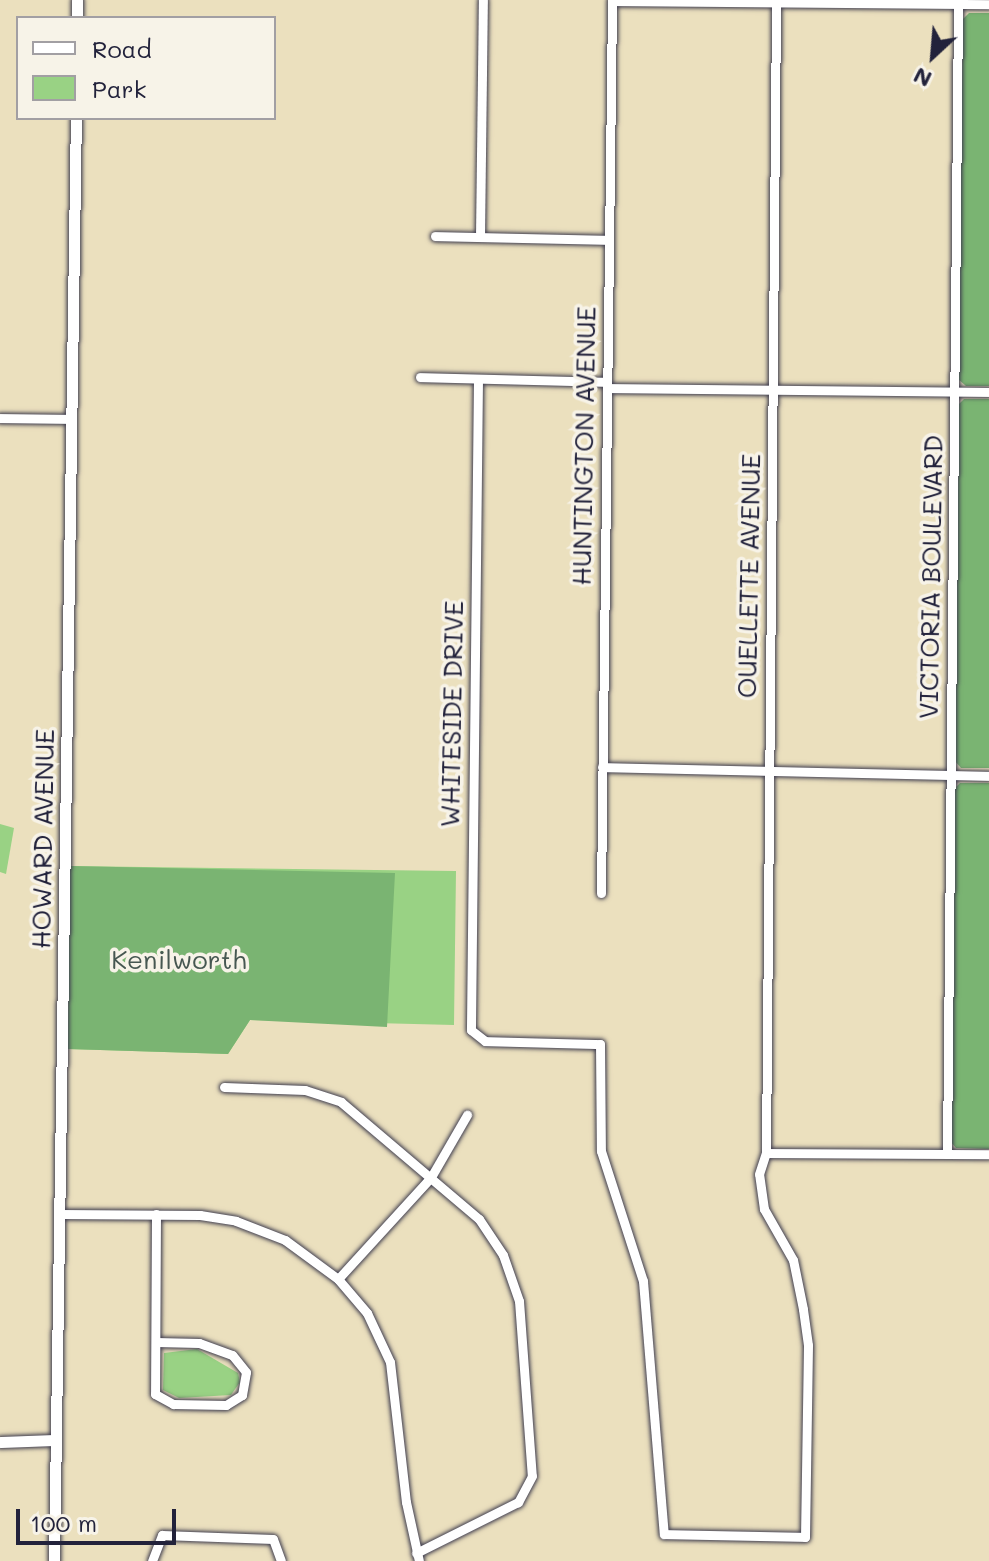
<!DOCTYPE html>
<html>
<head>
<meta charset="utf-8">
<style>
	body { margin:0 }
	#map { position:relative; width:989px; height:1561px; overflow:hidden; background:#ebe0be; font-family:Mali,sans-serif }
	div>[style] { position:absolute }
	.green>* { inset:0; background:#99d284 }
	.forest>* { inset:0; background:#7ab472 }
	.roads { filter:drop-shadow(0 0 2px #403e4f) drop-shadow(0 0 2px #403e4f) }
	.minor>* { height:9px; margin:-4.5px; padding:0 4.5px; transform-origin:4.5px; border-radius:4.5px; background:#fff }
	.tertiary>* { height:11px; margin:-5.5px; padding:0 5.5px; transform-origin:5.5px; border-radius:5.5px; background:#fff }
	span { translate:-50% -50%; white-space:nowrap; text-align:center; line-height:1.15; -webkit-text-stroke:7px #f7f3e8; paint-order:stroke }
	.street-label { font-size:26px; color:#22223b }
	.park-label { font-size:26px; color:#465751 }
	.legend { position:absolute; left:16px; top:16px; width:260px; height:104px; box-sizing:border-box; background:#f7f3e8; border:2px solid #a29fa3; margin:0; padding:10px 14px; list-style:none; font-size:24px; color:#22223b }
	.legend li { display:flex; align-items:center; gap:16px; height:40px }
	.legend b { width:40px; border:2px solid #a29fa3 }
	.north { position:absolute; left:893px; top:16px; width:80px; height:80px; -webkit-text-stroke:6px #f7f3e8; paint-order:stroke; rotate:206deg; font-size:22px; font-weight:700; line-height:32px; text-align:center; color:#22223b }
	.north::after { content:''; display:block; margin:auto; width:28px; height:36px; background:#22223b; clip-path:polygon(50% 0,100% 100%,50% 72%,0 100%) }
	.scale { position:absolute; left:16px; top:1509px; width:160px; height:36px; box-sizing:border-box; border:4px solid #22223b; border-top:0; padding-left:10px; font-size:24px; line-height:28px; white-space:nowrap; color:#22223b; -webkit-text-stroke:6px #f7f3e8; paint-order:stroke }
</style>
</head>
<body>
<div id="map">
	<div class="green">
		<div style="clip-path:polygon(0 824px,14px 828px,6px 874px,0 872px)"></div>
		<div style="clip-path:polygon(70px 866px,456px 871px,454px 1025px,250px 1020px,228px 1054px,68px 1049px)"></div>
		<div style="clip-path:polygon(197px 1349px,238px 1373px,240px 1382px,231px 1395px,179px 1398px,163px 1390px,164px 1353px)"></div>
	</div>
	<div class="forest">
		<div style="clip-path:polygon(969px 13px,989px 13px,989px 386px,966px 386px,958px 379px,963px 19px)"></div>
		<div style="clip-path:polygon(964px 399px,989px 399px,989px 768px,961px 768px,955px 761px,959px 404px)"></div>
		<div style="clip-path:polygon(960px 783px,989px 783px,989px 1149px,956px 1148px,950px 1141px,955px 788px)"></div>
		<div style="clip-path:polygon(70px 866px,395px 873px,387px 1027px,250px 1020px,228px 1054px,68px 1049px)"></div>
	</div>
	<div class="roads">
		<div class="minor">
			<div style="left:612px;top:1px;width:377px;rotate:0.5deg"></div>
			<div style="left:435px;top:236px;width:174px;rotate:1.3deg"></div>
			<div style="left:480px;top:237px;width:237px;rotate:-89.3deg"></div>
			<div style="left:420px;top:377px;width:187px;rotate:1.5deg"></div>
			<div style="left:478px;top:379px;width:651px;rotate:90.62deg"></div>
			<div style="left:471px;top:1030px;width:18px;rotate:38deg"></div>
			<div style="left:485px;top:1041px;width:115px;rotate:1.5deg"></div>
			<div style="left:600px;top:1044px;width:107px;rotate:89.5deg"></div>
			<div style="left:601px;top:1151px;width:137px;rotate:72.1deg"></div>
			<div style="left:643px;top:1281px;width:254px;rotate:85.3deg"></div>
			<div style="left:664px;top:1534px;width:141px;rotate:1.2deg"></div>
			<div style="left:805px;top:1537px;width:192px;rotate:-89.1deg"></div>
			<div style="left:808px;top:1345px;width:36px;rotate:-98deg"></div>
			<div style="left:803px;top:1309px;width:50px;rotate:-101.5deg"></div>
			<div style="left:793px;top:1260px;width:59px;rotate:-119.6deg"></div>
			<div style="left:764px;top:1209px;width:35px;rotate:-98deg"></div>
			<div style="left:759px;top:1174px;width:22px;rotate:-72deg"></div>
			<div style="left:766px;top:1153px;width:1153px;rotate:-89.5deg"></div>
			<div style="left:607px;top:388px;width:382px;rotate:0.6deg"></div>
			<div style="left:0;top:418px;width:72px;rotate:0.8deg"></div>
			<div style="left:602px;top:767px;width:387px;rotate:1.3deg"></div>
			<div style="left:601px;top:893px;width:893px;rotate:-89.29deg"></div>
			<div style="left:224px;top:1087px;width:81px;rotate:2.1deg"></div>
			<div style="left:305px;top:1090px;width:38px;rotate:18deg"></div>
			<div style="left:341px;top:1102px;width:181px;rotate:40.3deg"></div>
			<div style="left:479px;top:1219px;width:43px;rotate:56.3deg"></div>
			<div style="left:503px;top:1255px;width:49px;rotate:70.8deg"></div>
			<div style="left:519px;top:1301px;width:175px;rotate:85.8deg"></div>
			<div style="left:532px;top:1476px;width:30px;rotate:118deg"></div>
			<div style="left:518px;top:1502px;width:114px;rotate:153.4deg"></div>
			<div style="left:766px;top:1153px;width:223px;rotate:0.3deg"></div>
			<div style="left:947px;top:1154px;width:1154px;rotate:-89.45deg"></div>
			<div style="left:60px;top:1214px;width:140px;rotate:0.4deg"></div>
			<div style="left:200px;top:1215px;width:36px;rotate:9deg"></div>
			<div style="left:236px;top:1221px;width:53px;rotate:21.2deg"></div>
			<div style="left:285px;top:1240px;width:66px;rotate:36.3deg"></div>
			<div style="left:338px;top:1279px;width:45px;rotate:49.5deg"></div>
			<div style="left:367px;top:1313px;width:54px;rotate:64.9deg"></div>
			<div style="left:390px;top:1362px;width:141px;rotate:83.5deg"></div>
			<div style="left:406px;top:1502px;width:60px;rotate:77.6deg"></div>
			<div style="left:156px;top:1214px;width:180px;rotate:90.3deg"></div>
			<div style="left:155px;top:1394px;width:21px;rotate:29deg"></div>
			<div style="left:173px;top:1404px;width:53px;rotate:1.1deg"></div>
			<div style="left:226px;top:1405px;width:19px;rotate:-32deg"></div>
			<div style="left:242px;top:1395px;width:23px;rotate:-80deg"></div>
			<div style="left:246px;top:1372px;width:22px;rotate:-129deg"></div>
			<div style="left:232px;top:1355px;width:35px;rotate:-160deg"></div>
			<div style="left:199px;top:1343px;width:43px;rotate:-178.7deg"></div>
			<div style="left:338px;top:1279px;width:138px;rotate:-47.6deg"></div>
			<div style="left:431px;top:1177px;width:72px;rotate:-59.9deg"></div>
			<div style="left:152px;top:1561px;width:28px;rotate:-69deg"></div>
			<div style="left:162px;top:1535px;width:111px;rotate:2.1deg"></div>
			<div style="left:273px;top:1539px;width:23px;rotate:70deg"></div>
		</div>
		<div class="tertiary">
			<div style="left:77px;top:18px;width:18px;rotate:-90deg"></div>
			<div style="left:0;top:1442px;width:55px;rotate:-2.1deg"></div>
			<div style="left:54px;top:1561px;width:1443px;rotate:-89.13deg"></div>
		</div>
	</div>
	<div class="street-label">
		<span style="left:584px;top:446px;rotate:-89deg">HUNTINGTON AVENUE</span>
		<span style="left:749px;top:576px;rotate:-89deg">OUELLETTE AVENUE</span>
		<span style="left:931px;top:577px;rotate:-89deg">VICTORIA BOULEVARD</span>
		<span style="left:452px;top:714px;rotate:-89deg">WHITESIDE DRIVE</span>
		<span style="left:43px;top:839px;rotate:-89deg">HOWARD AVENUE</span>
	</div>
	<div class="park-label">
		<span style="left:179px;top:960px">Kenilworth</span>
	</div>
	<ul class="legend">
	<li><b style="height:10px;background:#fff"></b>Road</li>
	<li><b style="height:22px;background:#99d284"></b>Park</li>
	</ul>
	<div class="north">N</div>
	<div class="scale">100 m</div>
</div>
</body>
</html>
